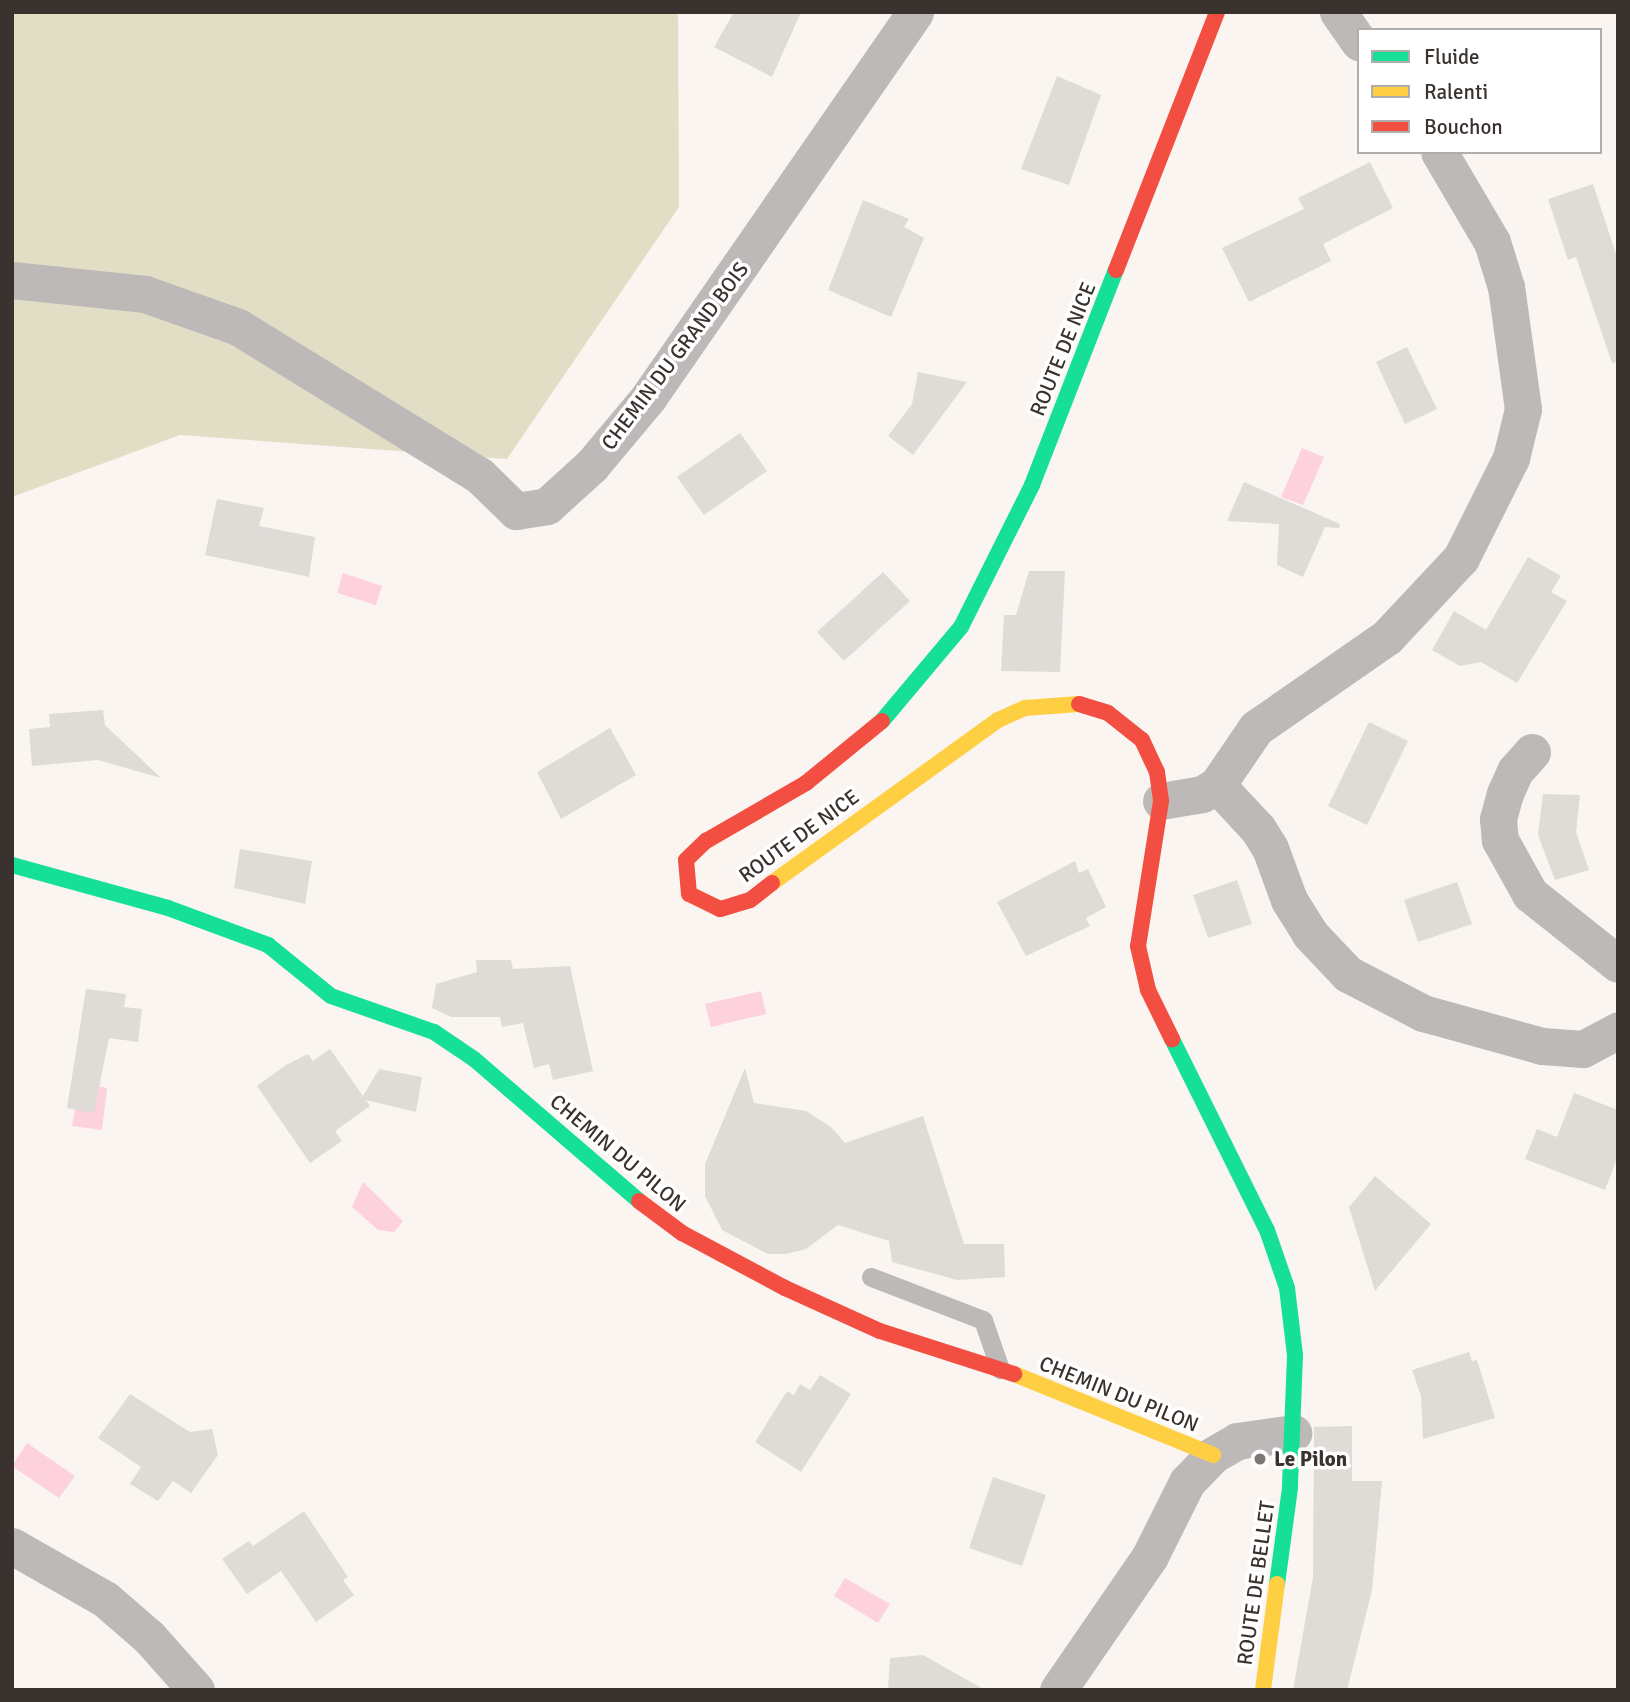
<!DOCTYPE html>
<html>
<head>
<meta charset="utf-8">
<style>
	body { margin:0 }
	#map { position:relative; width:1630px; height:1702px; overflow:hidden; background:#fbf5f1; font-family:Signika,sans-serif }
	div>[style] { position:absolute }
	.green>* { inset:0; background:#e2dec6 }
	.water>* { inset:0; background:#fdd1dd }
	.building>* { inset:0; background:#dfdbd6 }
	.lane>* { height:19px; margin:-9.5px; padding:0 9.5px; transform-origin:9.5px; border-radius:9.5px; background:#bdb9b8 }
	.street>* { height:37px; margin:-18.5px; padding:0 18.5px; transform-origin:18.5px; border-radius:18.5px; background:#bdb9b8 }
	.fast>* { height:16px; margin:-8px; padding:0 8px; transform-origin:8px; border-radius:8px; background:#16e098 }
	.slow>* { height:16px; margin:-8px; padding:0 8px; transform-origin:8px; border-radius:8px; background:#ffcf43 }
	.jam>* { height:16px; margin:-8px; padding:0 8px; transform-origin:8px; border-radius:8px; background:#f24e42 }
	.dots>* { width:19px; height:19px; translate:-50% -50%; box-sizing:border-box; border:4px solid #fff; border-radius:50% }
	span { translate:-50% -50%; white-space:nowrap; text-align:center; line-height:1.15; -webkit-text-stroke:7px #fff; paint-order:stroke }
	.street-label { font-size:21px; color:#39322e }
	.poi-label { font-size:21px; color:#39322e; font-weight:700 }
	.left { translate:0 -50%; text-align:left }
	.frame { position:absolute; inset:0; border:14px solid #39322e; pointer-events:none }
	.legend { position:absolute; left:1357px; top:28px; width:245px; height:126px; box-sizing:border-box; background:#fff; border:2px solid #b0adab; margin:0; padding:9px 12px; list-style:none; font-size:21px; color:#39322e }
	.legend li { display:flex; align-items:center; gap:14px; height:35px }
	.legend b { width:35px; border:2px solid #b0adab }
</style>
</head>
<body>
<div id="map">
	<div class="green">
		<div style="clip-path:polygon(12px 12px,678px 12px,679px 207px,507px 459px,180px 435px,12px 497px)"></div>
	</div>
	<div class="water">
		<div style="clip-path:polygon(1302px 448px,1324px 457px,1303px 505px,1281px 497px)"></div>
		<div style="clip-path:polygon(343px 573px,382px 586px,376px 605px,337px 593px)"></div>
		<div style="clip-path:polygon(761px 991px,766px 1014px,711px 1027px,705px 1004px)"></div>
		<div style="clip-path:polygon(79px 1083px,107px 1088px,102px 1130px,72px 1126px)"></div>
		<div style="clip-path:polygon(363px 1182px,403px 1221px,394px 1232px,378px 1230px,352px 1207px)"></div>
		<div style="clip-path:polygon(27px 1443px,75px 1476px,59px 1498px,12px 1466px)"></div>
		<div style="clip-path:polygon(845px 1578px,890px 1604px,878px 1623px,834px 1596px)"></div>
	</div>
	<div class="building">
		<div style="clip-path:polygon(734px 12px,801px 12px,772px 77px,714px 47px)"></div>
		<div style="clip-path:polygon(1057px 76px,1101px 95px,1069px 185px,1021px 169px)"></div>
		<div style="clip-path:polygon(1370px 162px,1393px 208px,1323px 244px,1331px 261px,1249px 302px,1222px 248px,1304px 209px,1298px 198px)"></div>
		<div style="clip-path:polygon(1593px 184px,1618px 260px,1618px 362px,1612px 363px,1576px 257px,1568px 260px,1548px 199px)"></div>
		<div style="clip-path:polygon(863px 200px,909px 219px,904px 227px,924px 238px,891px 317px,828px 290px)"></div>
		<div style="clip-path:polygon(1407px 347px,1437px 409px,1405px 424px,1376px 362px)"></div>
		<div style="clip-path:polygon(918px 372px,967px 382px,913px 455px,888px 436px,912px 404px)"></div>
		<div style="clip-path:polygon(740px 433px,767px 471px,704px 515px,677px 477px)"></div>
		<div style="clip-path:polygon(1244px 482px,1340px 524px,1339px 528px,1325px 527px,1303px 577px,1277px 565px,1279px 524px,1227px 521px)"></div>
		<div style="clip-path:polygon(217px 499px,264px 508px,259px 526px,315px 537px,309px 577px,205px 555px)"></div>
		<div style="clip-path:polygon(1528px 557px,1561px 576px,1551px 592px,1567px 601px,1517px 683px,1481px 662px,1460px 666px,1432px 650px,1454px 611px,1486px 630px)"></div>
		<div style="clip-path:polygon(1029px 571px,1065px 571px,1060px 672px,1001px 671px,1004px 615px,1016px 615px)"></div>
		<div style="clip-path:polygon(883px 572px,910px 601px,844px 661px,817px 632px)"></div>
		<div style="clip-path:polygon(103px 710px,105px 725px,161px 778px,98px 760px,32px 766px,29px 729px,50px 727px,49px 714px)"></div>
		<div style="clip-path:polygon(1369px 722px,1408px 741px,1367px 825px,1328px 806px)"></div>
		<div style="clip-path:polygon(610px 728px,636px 775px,561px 819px,537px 772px)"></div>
		<div style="clip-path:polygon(1543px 794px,1580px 795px,1576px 832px,1589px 870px,1555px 880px,1538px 835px)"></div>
		<div style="clip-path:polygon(240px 849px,312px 861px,305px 904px,234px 888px)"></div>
		<div style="clip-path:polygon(1075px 861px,1079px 873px,1088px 869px,1106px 907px,1086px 918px,1090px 926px,1026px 956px,997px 902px)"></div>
		<div style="clip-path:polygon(1237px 880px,1252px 924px,1208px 938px,1193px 895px)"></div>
		<div style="clip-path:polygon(1457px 882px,1472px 924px,1418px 942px,1404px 900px)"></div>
		<div style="clip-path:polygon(476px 960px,511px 960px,513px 969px,570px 966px,593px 1071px,553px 1080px,549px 1064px,534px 1068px,523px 1023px,502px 1027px,500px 1017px,451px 1017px,432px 1008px,436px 984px,477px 972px)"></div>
		<div style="clip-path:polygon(86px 989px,126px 994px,124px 1007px,142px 1009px,138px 1042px,109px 1038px,94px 1113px,67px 1108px)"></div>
		<div style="clip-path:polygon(330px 1049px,363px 1096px,379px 1069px,422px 1077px,416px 1112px,366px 1100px,370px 1106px,335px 1131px,342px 1141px,310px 1163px,257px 1086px,286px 1065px,308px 1054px,313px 1061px)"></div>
		<div style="clip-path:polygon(745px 1068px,754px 1103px,806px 1111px,831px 1127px,845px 1143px,923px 1116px,964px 1244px,1004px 1244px,1005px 1277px,957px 1280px,892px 1262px,889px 1241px,838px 1225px,806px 1249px,786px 1254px,768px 1254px,722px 1230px,705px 1196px,705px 1164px)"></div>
		<div style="clip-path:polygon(1574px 1093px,1618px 1110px,1618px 1156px,1605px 1190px,1525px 1159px,1537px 1129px,1557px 1137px)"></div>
		<div style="clip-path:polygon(1375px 1176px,1431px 1224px,1375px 1291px,1349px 1207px)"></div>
		<div style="clip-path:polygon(1469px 1352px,1472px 1361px,1477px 1360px,1495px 1418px,1423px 1439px,1421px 1396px,1412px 1370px)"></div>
		<div style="clip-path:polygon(820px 1375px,851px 1394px,801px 1472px,755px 1442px,787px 1391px,794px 1395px,800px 1384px,810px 1390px)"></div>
		<div style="clip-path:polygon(130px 1394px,190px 1432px,212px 1429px,218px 1455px,191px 1493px,173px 1481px,158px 1501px,130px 1484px,141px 1467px,98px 1438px)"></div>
		<div style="clip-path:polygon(1352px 1426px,1352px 1481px,1382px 1481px,1372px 1590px,1347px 1690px,1293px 1690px,1313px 1577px,1314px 1427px)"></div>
		<div style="clip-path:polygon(993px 1477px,1046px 1495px,1022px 1566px,969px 1548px)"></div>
		<div style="clip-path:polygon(304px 1511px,348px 1577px,343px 1580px,354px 1595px,316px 1622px,281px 1571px,247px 1594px,222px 1559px,249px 1541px,253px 1546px)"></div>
		<div style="clip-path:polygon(923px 1655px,985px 1690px,888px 1690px,890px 1658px)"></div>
	</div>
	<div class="lane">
		<div style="left:871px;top:1277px;width:120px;rotate:21deg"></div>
		<div style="left:983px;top:1320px;width:52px;rotate:70.9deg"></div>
	</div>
	<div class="street">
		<div style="left:1338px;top:12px;width:37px;rotate:55deg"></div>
		<div style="left:12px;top:280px;width:134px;rotate:6deg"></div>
		<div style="left:145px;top:294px;width:99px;rotate:19.5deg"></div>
		<div style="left:238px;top:327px;width:283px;rotate:31.6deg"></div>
		<div style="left:479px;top:475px;width:52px;rotate:44.2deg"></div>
		<div style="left:516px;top:511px;width:31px;rotate:-9deg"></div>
		<div style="left:547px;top:506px;width:61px;rotate:-42.3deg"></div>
		<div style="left:592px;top:465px;width:87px;rotate:-50.1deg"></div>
		<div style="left:648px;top:398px;width:469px;rotate:-55.3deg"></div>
		<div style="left:1532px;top:752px;width:25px;rotate:132deg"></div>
		<div style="left:1515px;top:771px;width:24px;rotate:114deg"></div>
		<div style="left:1505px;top:793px;width:27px;rotate:105deg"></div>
		<div style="left:1498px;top:819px;width:21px;rotate:85deg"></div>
		<div style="left:1500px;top:840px;width:62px;rotate:60.9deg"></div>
		<div style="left:1530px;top:894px;width:112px;rotate:38.5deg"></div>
		<div style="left:1217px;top:785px;width:60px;rotate:47deg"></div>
		<div style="left:1258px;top:829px;width:22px;rotate:58deg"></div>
		<div style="left:1270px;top:848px;width:55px;rotate:69.9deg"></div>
		<div style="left:1289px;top:900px;width:40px;rotate:58deg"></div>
		<div style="left:1310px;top:934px;width:55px;rotate:46.5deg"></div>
		<div style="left:1348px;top:974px;width:85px;rotate:27.5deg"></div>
		<div style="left:1423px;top:1013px;width:123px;rotate:15.5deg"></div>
		<div style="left:1542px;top:1046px;width:41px;rotate:4.2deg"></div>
		<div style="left:1583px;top:1049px;width:40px;rotate:-28deg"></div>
		<div style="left:1161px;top:801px;width:42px;rotate:-9.7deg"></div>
		<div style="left:1202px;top:794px;width:17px;rotate:-31deg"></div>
		<div style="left:1217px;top:785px;width:69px;rotate:-55.6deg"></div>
		<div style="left:1256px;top:728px;width:160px;rotate:-34.8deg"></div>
		<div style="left:1387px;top:637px;width:108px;rotate:-46.9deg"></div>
		<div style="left:1461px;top:558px;width:112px;rotate:-63.4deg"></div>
		<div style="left:1511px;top:458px;width:50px;rotate:-76.2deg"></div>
		<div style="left:1523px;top:409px;width:123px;rotate:-97.9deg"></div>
		<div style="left:1506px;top:287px;width:47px;rotate:-107.3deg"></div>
		<div style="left:1492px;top:242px;width:104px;rotate:-120.5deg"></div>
		<div style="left:12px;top:1546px;width:107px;rotate:29.7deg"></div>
		<div style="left:105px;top:1599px;width:58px;rotate:40.8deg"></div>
		<div style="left:149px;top:1637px;width:71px;rotate:48.4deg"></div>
		<div style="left:1058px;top:1690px;width:163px;rotate:-55.5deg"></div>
		<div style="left:1150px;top:1556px;width:83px;rotate:-63.4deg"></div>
		<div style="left:1187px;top:1482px;width:37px;rotate:-46deg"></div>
		<div style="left:1213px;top:1455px;width:28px;rotate:-30deg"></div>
		<div style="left:1237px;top:1441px;width:57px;rotate:-8.1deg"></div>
	</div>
	<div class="fast">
		<div style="left:882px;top:721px;width:123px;rotate:-50deg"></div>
		<div style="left:961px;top:627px;width:159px;rotate:-63.4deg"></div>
		<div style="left:1032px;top:485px;width:231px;rotate:-68.7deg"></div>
		<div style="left:12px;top:865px;width:162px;rotate:15.4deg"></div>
		<div style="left:168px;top:908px;width:107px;rotate:20.3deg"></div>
		<div style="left:268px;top:945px;width:81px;rotate:39deg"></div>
		<div style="left:331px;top:996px;width:109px;rotate:19.3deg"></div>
		<div style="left:434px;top:1032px;width:48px;rotate:34deg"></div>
		<div style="left:474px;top:1059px;width:218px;rotate:40.7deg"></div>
		<div style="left:1172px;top:1039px;width:213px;rotate:63.6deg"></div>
		<div style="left:1267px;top:1230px;width:61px;rotate:71deg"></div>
		<div style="left:1287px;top:1288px;width:67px;rotate:83.2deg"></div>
		<div style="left:1295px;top:1355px;width:133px;rotate:92.2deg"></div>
		<div style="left:1290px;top:1488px;width:97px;rotate:97.7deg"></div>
	</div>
	<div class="slow">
		<div style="left:772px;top:883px;width:279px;rotate:-35.8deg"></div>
		<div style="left:998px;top:720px;width:30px;rotate:-24deg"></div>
		<div style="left:1025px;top:708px;width:54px;rotate:-4.2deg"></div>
		<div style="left:1014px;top:1374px;width:215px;rotate:22.1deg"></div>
		<div style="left:1263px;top:1690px;width:107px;rotate:-82.5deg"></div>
	</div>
	<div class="jam">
		<div style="left:1116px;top:270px;width:277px;rotate:-68.6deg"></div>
		<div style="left:1079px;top:704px;width:30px;rotate:17deg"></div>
		<div style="left:1108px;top:713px;width:43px;rotate:38.5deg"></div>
		<div style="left:1142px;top:740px;width:35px;rotate:65deg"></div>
		<div style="left:1157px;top:772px;width:29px;rotate:82deg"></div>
		<div style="left:1161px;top:801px;width:147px;rotate:99deg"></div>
		<div style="left:1138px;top:946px;width:45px;rotate:77.2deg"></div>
		<div style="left:1148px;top:990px;width:55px;rotate:63.9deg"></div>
		<div style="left:772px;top:883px;width:28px;rotate:142deg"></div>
		<div style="left:750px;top:900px;width:31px;rotate:163deg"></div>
		<div style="left:720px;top:909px;width:34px;rotate:-154deg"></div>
		<div style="left:689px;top:894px;width:34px;rotate:-95deg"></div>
		<div style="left:686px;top:860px;width:28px;rotate:-44deg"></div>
		<div style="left:706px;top:841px;width:116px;rotate:-30.1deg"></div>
		<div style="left:806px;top:783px;width:98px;rotate:-39.2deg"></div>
		<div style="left:639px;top:1201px;width:54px;rotate:36.7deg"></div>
		<div style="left:682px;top:1233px;width:117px;rotate:28.1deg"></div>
		<div style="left:785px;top:1288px;width:104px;rotate:24.4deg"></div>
		<div style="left:880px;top:1331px;width:141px;rotate:17.8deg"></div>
	</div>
	<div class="dots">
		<div style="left:1260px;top:1459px;background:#7d7672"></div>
	</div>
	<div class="street-label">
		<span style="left:1063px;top:349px;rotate:-68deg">ROUTE DE NICE</span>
		<span style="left:675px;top:356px;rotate:-53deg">CHEMIN DU GRAND BOIS</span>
		<span style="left:799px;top:836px;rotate:-36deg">ROUTE DE NICE</span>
		<span style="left:618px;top:1153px;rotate:40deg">CHEMIN DU PILON</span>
		<span style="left:1119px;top:1394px;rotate:22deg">CHEMIN DU PILON</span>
		<span style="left:1256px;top:1583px;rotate:-82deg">ROUTE DE BELLET</span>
	</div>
	<div class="poi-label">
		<span class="left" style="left:1274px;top:1459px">Le Pilon</span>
	</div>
	<div class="frame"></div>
	<ul class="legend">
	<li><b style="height:9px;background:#16e098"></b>Fluide</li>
	<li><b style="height:9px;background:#ffcf43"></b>Ralenti</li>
	<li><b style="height:9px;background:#f24e42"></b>Bouchon</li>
	</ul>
</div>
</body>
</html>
